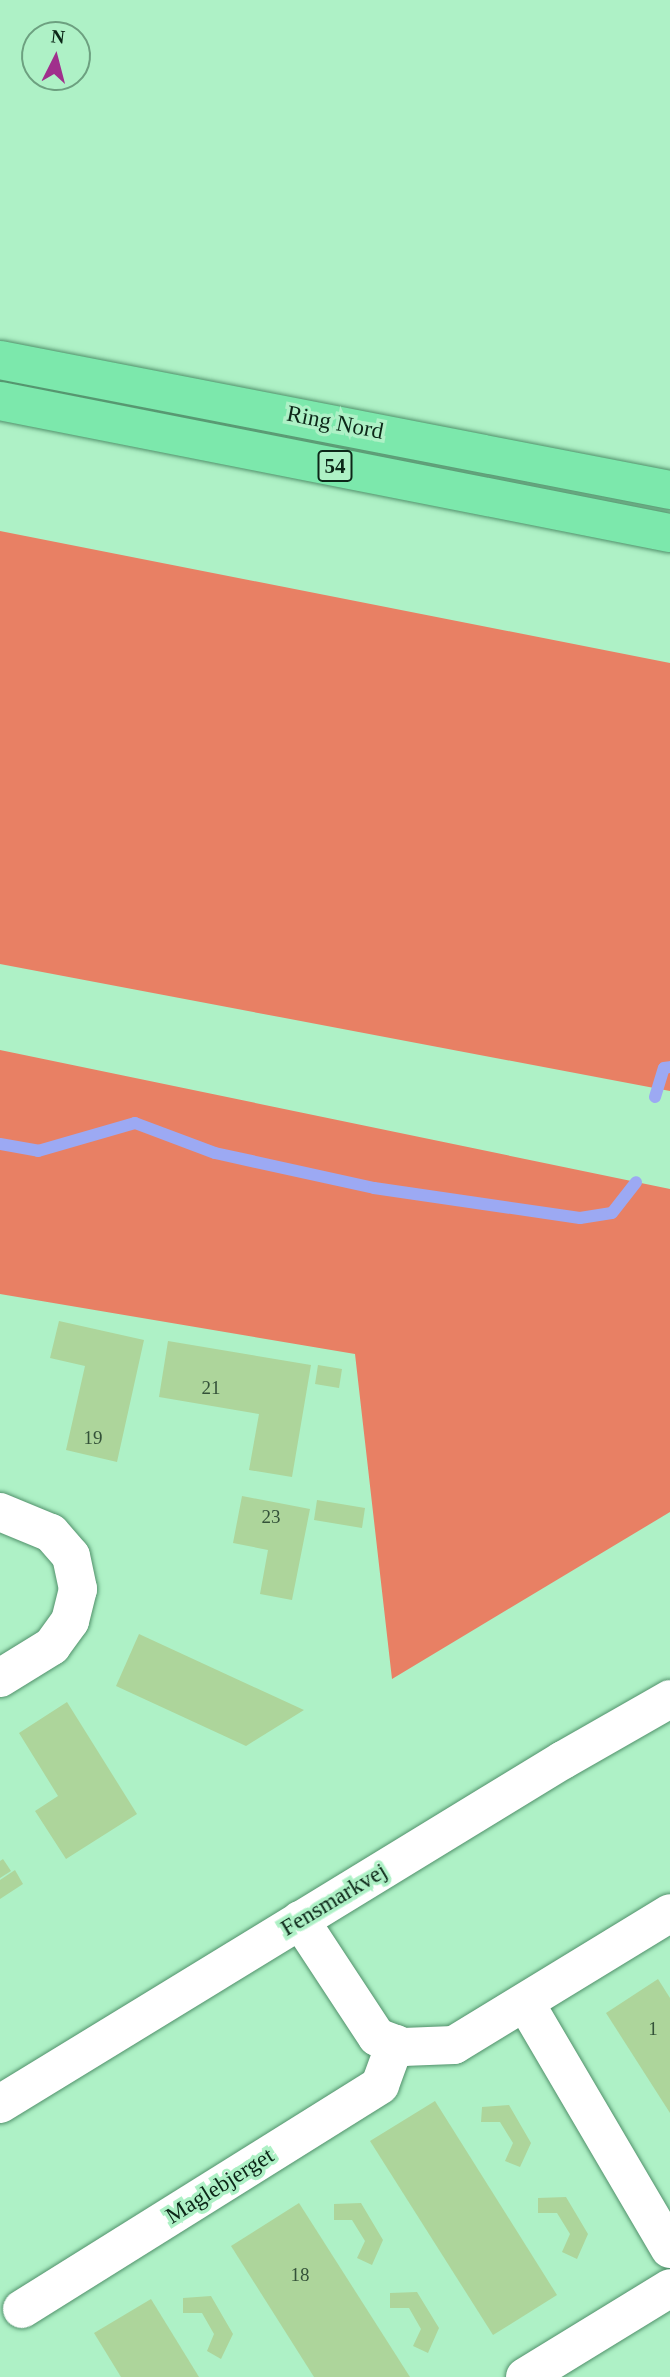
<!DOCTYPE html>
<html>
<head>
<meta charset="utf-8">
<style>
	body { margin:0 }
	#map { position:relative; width:670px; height:2377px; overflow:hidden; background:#aef1c6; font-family:Georgia,serif }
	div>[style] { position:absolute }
	.forest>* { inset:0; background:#e88064 }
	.stream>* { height:12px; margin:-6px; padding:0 6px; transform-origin:6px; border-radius:6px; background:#9ca9f3 }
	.building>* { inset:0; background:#add59b }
	.roads { filter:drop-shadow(0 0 2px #51916b) drop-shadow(0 0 2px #51916b) }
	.minor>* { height:38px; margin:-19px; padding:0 19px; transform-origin:19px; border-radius:19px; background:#fff }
	.tertiary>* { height:38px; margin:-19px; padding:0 19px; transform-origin:19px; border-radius:19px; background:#fff }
	.trunk>* { height:38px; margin:-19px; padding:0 19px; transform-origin:19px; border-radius:19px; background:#7ce8ac }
	span { translate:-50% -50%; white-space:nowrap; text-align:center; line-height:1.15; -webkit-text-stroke:7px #aef1c6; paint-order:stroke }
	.number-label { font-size:19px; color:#345239 }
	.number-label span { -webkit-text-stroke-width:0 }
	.shield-label span { padding:2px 5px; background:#aef1c6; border:2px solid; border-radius:5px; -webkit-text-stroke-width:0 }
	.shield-label { font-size:21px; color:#0c2718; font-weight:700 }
	.street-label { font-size:23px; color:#0c2718 }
	.north { position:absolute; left:21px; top:21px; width:70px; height:70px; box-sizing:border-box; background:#aef1c6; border:2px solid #6da080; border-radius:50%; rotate:6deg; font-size:19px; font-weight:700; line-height:28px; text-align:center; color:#0c2718 }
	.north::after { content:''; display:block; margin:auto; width:24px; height:32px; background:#a02f8c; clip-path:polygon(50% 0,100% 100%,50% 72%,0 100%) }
</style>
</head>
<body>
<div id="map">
	<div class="forest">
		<div style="clip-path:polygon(0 531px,670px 663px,670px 1091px,0 964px)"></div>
		<div style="clip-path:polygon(0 1050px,670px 1189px,670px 1512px,392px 1679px,355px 1354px,0 1294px)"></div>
	</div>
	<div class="stream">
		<div style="left:655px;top:1097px;width:30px;rotate:-73deg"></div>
		<div style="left:664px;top:1068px;width:6px;rotate:-9deg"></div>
		<div style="left:0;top:1144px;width:39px;rotate:10deg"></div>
		<div style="left:38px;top:1151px;width:101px;rotate:-16.1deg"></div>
		<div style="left:135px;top:1123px;width:85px;rotate:20.6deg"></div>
		<div style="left:215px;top:1153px;width:163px;rotate:12.4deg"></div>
		<div style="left:374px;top:1188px;width:208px;rotate:8.3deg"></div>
		<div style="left:580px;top:1218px;width:32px;rotate:-9deg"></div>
		<div style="left:612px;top:1213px;width:39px;rotate:-52deg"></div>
	</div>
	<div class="building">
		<div style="clip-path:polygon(59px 1321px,144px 1340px,117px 1462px,66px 1450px,85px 1366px,50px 1358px)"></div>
		<div style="clip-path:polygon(168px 1341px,311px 1365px,292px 1477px,249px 1470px,259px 1414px,159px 1397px)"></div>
		<div style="clip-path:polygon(318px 1365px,342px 1369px,339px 1388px,315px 1384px)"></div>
		<div style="clip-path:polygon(242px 1496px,310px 1509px,292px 1600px,260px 1594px,268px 1550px,233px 1543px)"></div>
		<div style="clip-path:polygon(317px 1500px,365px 1508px,362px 1528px,314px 1520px)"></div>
		<div style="clip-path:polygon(139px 1634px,304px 1710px,246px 1746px,116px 1686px)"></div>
		<div style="clip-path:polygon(67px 1702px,137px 1814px,66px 1859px,35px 1811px,58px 1796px,19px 1733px)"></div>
		<div style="clip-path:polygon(3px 1859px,11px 1871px,0 1878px,0 1861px)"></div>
		<div style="clip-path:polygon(15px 1870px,23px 1884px,0 1899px,0 1880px)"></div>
		<div style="clip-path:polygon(658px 1979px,670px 1998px,670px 2113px,606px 2013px)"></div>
		<div style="clip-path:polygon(435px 2101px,557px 2295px,493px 2335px,370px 2141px)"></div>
		<div style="clip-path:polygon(509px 2105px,531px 2143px,520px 2167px,505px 2161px,513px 2143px,500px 2122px,481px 2122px,482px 2107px)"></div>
		<div style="clip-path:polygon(566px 2197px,588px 2234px,577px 2259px,562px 2252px,570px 2234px,557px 2213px,538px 2213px,538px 2198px)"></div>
		<div style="clip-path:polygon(299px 2203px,410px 2377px,314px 2377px,231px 2246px)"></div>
		<div style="clip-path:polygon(361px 2203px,383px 2240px,372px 2265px,357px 2258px,365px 2241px,352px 2220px,334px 2220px,334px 2204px)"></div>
		<div style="clip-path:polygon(417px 2292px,439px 2328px,428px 2353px,413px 2346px,421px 2329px,409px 2308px,390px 2308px,390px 2293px)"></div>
		<div style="clip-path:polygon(211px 2296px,233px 2334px,221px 2359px,207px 2351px,214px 2334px,202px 2313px,183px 2313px,183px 2298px)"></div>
		<div style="clip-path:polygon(151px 2299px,199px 2377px,121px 2377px,94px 2333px)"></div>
	</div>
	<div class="roads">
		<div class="minor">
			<div style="left:0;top:1512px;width:55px;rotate:22.4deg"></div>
			<div style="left:51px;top:1533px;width:30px;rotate:49deg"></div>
			<div style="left:71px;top:1556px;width:34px;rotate:78deg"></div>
			<div style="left:78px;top:1589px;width:33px;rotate:104deg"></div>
			<div style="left:70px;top:1621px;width:31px;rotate:126deg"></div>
			<div style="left:52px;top:1646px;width:61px;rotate:148.4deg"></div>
			<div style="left:300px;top:1920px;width:140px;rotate:56.7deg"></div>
			<div style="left:377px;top:2037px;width:28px;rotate:21deg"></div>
			<div style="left:403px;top:2047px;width:51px;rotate:-2.2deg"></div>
			<div style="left:454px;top:2045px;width:253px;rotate:-31.4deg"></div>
			<div style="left:526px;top:2004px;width:284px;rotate:59.6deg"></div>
			<div style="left:22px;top:2309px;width:422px;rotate:-32deg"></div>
			<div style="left:380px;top:2085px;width:44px;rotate:-69.9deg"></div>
			<div style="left:525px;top:2377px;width:170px;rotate:-31.5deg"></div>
		</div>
		<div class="tertiary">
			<div style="left:0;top:2104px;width:660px;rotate:-31.43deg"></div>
			<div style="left:563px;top:1760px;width:123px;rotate:-29.7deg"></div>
		</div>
		<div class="trunk">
			<div style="left:0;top:360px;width:682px;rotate:10.98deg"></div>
			<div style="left:0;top:401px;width:683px;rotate:11.15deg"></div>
		</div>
	</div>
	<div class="number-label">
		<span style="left:211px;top:1388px">21</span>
		<span style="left:93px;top:1438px">19</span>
		<span style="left:271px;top:1517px">23</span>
		<span style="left:653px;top:2029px">1</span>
		<span style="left:300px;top:2275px">18</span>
	</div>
	<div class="shield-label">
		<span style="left:335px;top:466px">54</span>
	</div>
	<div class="street-label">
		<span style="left:335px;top:423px;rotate:11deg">Ring Nord</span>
		<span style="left:334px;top:1900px;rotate:-31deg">Fensmarkvej</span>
		<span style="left:220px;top:2186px;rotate:-32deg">Maglebjerget</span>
	</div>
	<div class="north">N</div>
</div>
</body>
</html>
